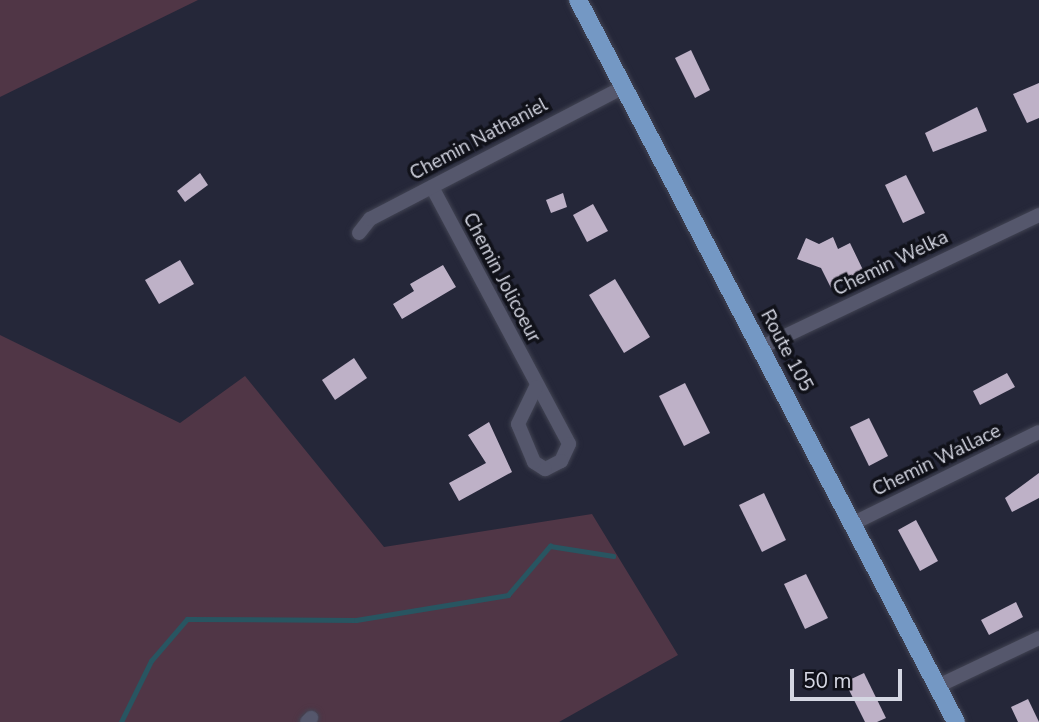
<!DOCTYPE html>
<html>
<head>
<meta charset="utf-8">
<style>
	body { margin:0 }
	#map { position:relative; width:1039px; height:722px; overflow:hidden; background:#252739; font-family:"Nunito Sans",sans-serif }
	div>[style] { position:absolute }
	.green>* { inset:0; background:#503646 }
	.stream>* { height:4.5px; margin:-2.25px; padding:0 2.25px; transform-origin:2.25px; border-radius:2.25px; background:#285561 }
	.building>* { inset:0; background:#beb1c7 }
	.roads { filter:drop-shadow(0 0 2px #424453) drop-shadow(0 0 2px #424453) }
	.minor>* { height:14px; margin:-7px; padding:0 7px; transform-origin:7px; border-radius:7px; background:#55576c }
	.primary>* { height:18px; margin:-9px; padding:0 9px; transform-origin:9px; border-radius:9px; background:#7498c4 }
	span { translate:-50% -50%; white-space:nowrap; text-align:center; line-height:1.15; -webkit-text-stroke:7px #101119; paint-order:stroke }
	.street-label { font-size:19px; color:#d5d7e3 }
	.scale { position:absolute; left:790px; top:669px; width:112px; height:32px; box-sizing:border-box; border:4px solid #d5d7e3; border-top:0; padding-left:9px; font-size:21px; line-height:24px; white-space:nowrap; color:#d5d7e3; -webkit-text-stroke:5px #101119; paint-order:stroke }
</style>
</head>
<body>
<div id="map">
	<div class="green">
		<div style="clip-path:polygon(0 0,198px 0,0 97px)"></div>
		<div style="clip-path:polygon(0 335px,180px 423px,245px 376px,384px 547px,592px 514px,678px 655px,559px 722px,0 722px)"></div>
	</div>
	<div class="stream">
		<div style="left:121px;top:722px;width:68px;rotate:-63.8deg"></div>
		<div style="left:151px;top:661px;width:55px;rotate:-49.4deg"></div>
		<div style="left:187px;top:619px;width:169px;rotate:0.3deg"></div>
		<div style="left:356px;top:620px;width:154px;rotate:-9.3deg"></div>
		<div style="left:508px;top:595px;width:65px;rotate:-49.4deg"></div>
		<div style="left:550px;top:546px;width:64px;rotate:9deg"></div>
	</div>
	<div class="building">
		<div style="clip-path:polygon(691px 50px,710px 90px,695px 98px,675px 58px)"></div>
		<div style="clip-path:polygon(1039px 83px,1039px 118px,1027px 123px,1013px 94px)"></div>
		<div style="clip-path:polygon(977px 107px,987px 131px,933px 152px,925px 133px)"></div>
		<div style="clip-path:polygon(200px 173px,208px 185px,185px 202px,177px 191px)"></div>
		<div style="clip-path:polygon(906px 175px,925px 213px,903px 223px,885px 185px)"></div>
		<div style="clip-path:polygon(563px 193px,567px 207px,551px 213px,546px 200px)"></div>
		<div style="clip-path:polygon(593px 204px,608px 231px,587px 242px,573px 215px)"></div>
		<div style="clip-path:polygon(833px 237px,838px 249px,850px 243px,864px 272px,831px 288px,821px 268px,797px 259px,806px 238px,819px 244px)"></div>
		<div style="clip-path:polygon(180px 260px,194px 284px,159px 304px,145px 280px)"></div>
		<div style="clip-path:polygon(443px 265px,456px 287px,402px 319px,393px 304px,414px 291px,410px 284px)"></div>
		<div style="clip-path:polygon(615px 279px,650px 337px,624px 353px,589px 295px)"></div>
		<div style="clip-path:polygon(354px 358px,367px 378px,335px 400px,322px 380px)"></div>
		<div style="clip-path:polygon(1007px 373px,1015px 387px,980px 405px,973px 391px)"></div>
		<div style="clip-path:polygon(685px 383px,710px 433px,684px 446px,659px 396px)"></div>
		<div style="clip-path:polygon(869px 418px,888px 456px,869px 466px,850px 427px)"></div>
		<div style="clip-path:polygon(489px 422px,512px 472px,459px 501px,449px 483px,486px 463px,468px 435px)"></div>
		<div style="clip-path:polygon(1039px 473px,1039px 498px,1012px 512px,1005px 498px)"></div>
		<div style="clip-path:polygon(764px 493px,786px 540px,762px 552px,739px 505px)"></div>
		<div style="clip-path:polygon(916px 520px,938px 561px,920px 571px,898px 530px)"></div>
		<div style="clip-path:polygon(806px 574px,828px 618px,805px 629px,784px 584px)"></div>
		<div style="clip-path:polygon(1016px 602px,1023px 617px,989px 635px,981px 620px)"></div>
		<div style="clip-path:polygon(864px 673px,886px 718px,877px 722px,865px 722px,845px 682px)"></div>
		<div style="clip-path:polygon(1028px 699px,1039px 722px,1018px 722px,1011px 707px)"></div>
	</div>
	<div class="roads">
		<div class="minor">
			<div style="left:432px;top:187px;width:291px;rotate:61.9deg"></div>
			<div style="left:569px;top:444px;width:19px;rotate:115deg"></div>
			<div style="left:561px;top:461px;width:18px;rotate:153deg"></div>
			<div style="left:545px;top:469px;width:13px;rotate:-148deg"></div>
			<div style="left:534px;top:462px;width:41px;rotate:-112.8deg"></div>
			<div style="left:518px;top:424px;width:41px;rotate:-64.1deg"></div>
			<div style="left:359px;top:233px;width:18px;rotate:-52deg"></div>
			<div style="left:370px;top:219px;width:284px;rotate:-27.5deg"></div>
			<div style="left:760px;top:348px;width:309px;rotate:-25.5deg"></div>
			<div style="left:852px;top:524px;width:208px;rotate:-26.2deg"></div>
			<div style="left:938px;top:686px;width:112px;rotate:-25.4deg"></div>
			<div style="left:307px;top:722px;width:6px;rotate:-45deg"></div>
		</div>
		<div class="primary">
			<div style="left:578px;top:0;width:815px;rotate:62.37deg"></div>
		</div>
	</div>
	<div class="street-label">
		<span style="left:479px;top:140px;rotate:-28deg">Chemin Nathaniel</span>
		<span style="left:891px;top:264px;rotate:-26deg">Chemin Welka</span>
		<span style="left:501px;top:278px;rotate:62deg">Chemin Jolicoeur</span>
		<span style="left:786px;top:351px;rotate:62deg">Route 105</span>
		<span style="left:937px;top:461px;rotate:-26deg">Chemin Wallace</span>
	</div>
	<div class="scale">50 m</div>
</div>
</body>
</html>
